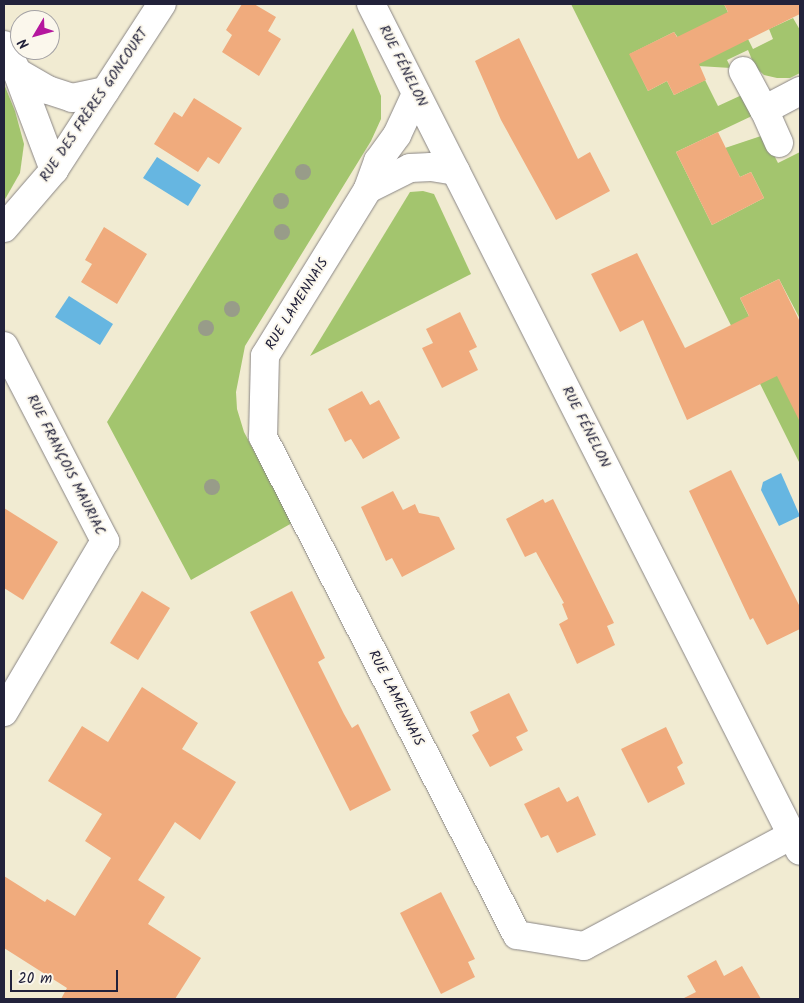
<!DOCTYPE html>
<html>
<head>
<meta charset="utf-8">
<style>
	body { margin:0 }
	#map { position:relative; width:804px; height:1003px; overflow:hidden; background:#f1ebd2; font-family:Kalam,sans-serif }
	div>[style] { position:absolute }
	.green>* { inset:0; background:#a3c56e }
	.water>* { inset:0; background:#66b6e1 }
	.building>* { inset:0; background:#f0ab7d }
	.roads { filter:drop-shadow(0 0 1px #8a8686) drop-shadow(0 0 1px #8a8686) }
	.minor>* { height:28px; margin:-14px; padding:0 14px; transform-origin:14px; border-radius:14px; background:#fff }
	.trees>* { width:16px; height:16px; margin:-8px; border-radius:50%; background:#989c89 }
	span { translate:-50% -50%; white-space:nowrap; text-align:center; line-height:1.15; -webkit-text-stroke:4px #fbf7ec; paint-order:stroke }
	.street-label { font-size:14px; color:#22223b }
	.frame { position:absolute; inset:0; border:5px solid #22223b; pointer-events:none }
	.north { position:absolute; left:10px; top:10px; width:50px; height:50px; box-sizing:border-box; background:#fbf7ec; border:1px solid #a4a2a5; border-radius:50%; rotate:233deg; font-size:14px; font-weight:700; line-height:20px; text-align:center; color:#22223b }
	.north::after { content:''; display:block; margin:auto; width:18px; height:22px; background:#b5179e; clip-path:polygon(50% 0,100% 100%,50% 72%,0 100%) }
	.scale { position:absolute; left:10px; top:970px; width:108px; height:22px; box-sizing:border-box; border:2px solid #22223b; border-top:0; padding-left:6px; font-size:15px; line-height:18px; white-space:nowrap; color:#22223b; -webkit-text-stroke:4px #fbf7ec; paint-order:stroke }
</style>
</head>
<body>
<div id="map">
	<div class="green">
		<div style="clip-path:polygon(571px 4px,724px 4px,742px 42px,748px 39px,753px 49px,773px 39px,769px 29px,793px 18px,800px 30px,800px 73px,790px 78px,777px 78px,764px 75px,755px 67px,748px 50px,727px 60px,731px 68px,698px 66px,674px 32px,630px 54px,648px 91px,667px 81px,674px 95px,705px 80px,718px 106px,744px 94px,754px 115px,676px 152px,712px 225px,764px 198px,751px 172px,740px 177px,725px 148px,764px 135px,778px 163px,800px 152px,800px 319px,779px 279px,740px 298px,770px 359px,800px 344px,800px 394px,795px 396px,800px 406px,800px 464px)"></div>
		<div style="clip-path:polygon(353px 28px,381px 96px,381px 119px,371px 141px,245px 346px,236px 392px,237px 409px,244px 432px,292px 523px,191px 580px,107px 422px)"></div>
		<div style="clip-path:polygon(4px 84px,15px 111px,24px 144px,20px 173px,4px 201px)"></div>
		<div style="clip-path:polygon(423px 191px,434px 194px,471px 274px,310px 356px,410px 192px)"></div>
	</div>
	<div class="water">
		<div style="clip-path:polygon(157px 157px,201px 185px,188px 206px,143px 178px)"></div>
		<div style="clip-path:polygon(69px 296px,113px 324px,100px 345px,55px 317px)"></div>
		<div style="clip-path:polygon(781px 473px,800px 516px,779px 526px,761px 490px,763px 482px)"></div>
	</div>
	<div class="building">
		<div style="clip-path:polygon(242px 4px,254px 4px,276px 17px,268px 31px,281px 39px,259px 76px,222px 52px,232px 35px,226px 30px)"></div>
		<div style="clip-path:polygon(724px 4px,800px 4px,800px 14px,699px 64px,706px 80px,674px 95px,667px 81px,648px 91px,629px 54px,674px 32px,677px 37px,728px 12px)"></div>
		<div style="clip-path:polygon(519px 38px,578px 159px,590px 152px,610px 191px,556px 220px,501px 120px,475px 61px)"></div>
		<div style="clip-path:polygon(194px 98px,242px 128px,219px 164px,208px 157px,198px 172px,154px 144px,174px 112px,182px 117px)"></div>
		<div style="clip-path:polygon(718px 132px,740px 177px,751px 172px,764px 198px,712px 225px,676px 152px)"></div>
		<div style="clip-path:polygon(104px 227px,147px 254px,117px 304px,81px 282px,92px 264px,85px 260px)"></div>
		<div style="clip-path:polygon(637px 253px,685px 348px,749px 316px,740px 298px,779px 279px,800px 322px,800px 422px,777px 376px,687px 420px,643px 320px,620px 332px,591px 274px)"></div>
		<div style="clip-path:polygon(460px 312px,477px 347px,469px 351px,478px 370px,442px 388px,422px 348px,433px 343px,426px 329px)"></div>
		<div style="clip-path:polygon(362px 391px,370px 405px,379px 400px,400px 438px,363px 459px,351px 439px,345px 442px,328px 409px)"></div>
		<div style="clip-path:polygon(731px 470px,800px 607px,800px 629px,767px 645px,753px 618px,750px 620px,689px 491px)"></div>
		<div style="clip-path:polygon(393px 491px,403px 510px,415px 504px,419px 513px,439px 517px,455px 549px,402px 577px,392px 558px,386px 561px,361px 507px)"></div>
		<div style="clip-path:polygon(543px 499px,545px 503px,553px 499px,614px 623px,607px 626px,615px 645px,577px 664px,559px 624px,568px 619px,562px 604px,564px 603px,536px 552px,525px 557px,506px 519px)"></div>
		<div style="clip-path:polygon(4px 508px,58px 542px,23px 600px,4px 588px)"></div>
		<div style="clip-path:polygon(142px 591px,170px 608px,138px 660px,110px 643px)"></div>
		<div style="clip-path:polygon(292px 591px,325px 658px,318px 662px,344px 714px,352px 728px,358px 724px,391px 790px,350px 811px,250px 612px)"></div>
		<div style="clip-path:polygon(142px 687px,198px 723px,182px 749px,236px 782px,200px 840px,175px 822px,138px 880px,165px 897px,148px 924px,201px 958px,175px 999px,61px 999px,67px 988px,4px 948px,4px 876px,45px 902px,47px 899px,75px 916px,111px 858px,85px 841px,102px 814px,48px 781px,82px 726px,108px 742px)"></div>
		<div style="clip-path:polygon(509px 693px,528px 731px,516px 737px,523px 750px,490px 767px,472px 735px,479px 731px,470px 712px)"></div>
		<div style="clip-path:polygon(666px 727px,683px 763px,677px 767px,685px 784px,648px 803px,621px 749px)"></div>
		<div style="clip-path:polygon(559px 787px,567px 802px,578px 796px,596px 835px,557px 853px,548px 835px,541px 838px,524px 804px)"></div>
		<div style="clip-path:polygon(441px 892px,475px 959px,468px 962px,475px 977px,441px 994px,400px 913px)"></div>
		<div style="clip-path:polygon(716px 960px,724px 976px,742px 966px,761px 999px,682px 999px,696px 992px,687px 976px)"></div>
	</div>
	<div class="roads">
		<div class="minor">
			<div style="left:371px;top:4px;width:949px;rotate:63.14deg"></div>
			<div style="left:4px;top:45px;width:30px;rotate:64deg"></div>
			<div style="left:17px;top:72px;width:105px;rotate:69.3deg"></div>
			<div style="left:743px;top:71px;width:44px;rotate:61.7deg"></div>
			<div style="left:17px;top:72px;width:36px;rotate:30deg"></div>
			<div style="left:48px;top:90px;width:25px;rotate:18deg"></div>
			<div style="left:72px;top:98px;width:34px;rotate:-12deg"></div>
			<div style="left:416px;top:94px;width:45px;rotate:114.9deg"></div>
			<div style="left:397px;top:135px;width:32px;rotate:126deg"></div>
			<div style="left:378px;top:161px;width:30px;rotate:110deg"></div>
			<div style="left:368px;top:189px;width:47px;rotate:-26.6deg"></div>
			<div style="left:410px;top:168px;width:21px;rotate:-3deg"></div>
			<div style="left:431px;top:167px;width:25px;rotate:9deg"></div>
			<div style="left:779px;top:143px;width:36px;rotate:-114deg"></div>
			<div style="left:764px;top:110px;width:41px;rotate:-27.8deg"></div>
			<div style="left:368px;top:189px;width:196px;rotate:121.7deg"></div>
			<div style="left:265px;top:356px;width:81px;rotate:91.4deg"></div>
			<div style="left:263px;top:437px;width:559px;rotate:62.98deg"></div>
			<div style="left:517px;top:935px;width:68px;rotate:9.3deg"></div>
			<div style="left:584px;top:946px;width:236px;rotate:-28.1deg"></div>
			<div style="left:4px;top:228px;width:77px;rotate:-49.2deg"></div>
			<div style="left:54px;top:170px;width:198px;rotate:-57deg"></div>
			<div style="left:4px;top:346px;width:220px;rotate:62.6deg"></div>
			<div style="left:105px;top:541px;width:199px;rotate:120.6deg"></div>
		</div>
	</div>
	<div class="trees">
		<div style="left:303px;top:172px"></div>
		<div style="left:281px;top:201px"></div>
		<div style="left:282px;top:232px"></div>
		<div style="left:232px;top:309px"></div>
		<div style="left:206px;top:328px"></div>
		<div style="left:212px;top:487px"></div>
	</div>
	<div class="street-label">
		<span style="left:403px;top:66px;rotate:63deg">RUE FÉNELON</span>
		<span style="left:94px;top:105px;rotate:-56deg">RUE DES FRÈRES GONCOURT</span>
		<span style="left:297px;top:304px;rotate:-58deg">RUE LAMENNAIS</span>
		<span style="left:586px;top:427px;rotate:63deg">RUE FÉNELON</span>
		<span style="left:66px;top:465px;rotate:63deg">RUE FRANÇOIS MAURIAC</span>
		<span style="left:396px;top:698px;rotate:63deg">RUE LAMENNAIS</span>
	</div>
	<div class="frame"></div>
	<div class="north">N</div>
	<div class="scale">20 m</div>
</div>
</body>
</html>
